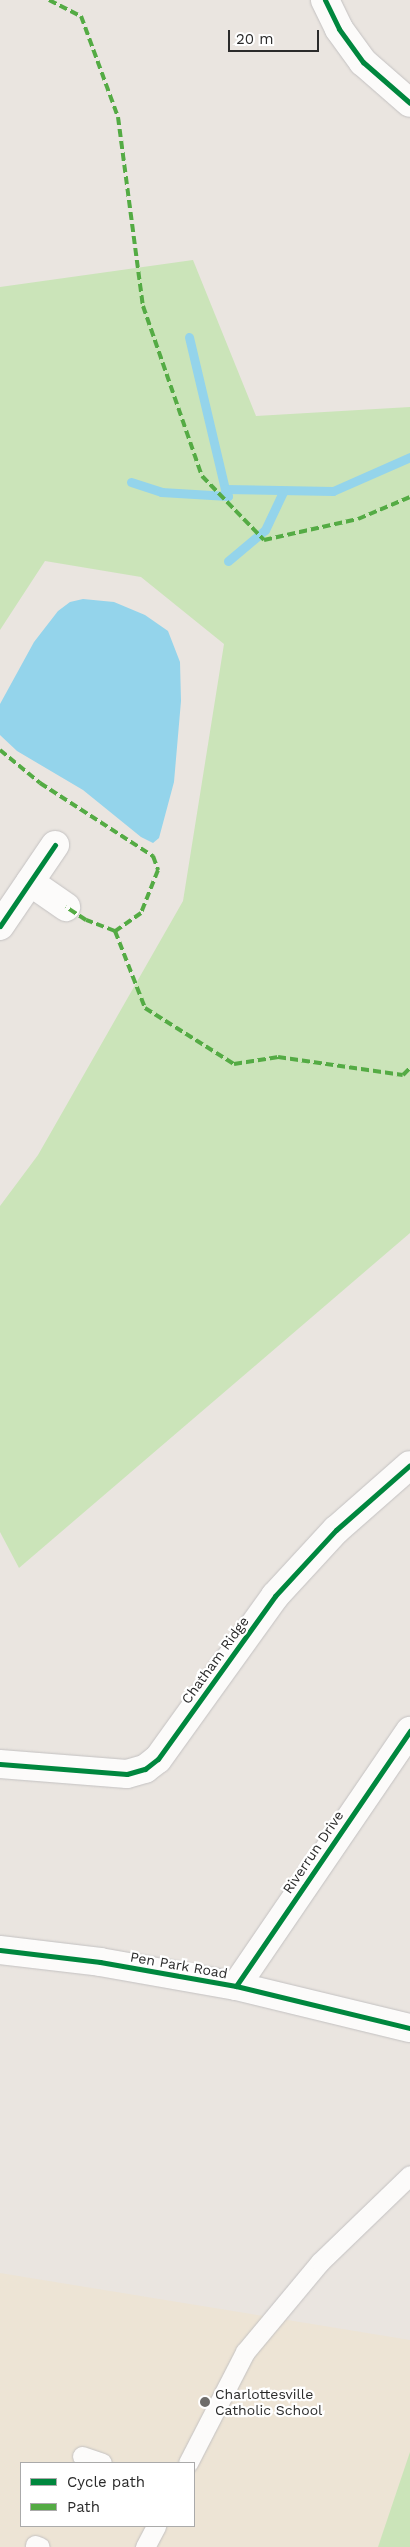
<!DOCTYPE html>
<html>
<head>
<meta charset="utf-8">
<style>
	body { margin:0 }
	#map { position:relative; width:410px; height:2547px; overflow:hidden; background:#eae5e0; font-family:"Work Sans",sans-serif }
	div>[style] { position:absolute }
	.education>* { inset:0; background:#ede4d5 }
	.green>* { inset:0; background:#cbe4b9 }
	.water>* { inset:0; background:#94d4eb }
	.stream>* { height:9px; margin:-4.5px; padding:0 4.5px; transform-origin:4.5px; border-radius:4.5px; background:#94d4eb }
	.roads { filter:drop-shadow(0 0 1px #c3c1c1) drop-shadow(0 0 1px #c3c1c1) }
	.lane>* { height:19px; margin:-9.5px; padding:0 9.5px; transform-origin:9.5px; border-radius:9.5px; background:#fcfbfa }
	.street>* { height:28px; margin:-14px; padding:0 14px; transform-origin:14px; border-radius:14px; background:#fcfbfa }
	.quiet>* { height:4px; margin-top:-2px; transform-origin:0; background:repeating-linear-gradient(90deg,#54ab44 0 8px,transparent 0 12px) }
	.cycleway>* { height:5px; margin:-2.5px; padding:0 2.5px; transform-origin:2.5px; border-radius:2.5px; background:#00873e }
	.dots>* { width:14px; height:14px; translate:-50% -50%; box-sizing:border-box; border:2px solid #fff; border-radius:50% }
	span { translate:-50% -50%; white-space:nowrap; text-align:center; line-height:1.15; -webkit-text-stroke:4.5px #fff; paint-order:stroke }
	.street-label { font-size:14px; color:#2b2b2b }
	.poi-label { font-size:14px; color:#2b2b2b }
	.left { translate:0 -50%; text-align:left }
	.legend { position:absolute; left:20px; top:2462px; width:175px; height:65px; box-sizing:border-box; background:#fff; border:1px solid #aaa; margin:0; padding:6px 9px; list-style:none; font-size:15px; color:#2b2b2b }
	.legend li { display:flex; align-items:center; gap:10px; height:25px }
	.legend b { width:25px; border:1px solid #aaa }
	.scale { position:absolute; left:228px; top:30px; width:91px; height:22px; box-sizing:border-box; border:2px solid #2b2b2b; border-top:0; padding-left:6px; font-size:15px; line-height:18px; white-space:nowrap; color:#2b2b2b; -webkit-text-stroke:4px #fff; paint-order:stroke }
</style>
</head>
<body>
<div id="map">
	<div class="education">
		<div style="clip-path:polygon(evenodd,0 2273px,410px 2340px,410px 2547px,0 2547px,0 2273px,21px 2463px,194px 2463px,194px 2526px,21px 2526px,21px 2463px)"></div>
	</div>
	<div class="green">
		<div style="clip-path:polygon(193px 260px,256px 416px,410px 407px,410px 1233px,19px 1568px,0 1532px,0 1206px,38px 1155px,183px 901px,224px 644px,141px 577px,45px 561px,0 630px,0 287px)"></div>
		<div style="clip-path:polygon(410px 2452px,410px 2547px,378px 2547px)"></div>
	</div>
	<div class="water">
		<div style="clip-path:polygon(83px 599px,114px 602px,145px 615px,168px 631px,180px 662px,181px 701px,174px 782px,159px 838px,153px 843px,141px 837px,83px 790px,17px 751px,0 735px,0 704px,34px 642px,58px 611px,70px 602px)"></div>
	</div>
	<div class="stream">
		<div style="left:189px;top:337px;width:156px;rotate:76.7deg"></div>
		<div style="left:225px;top:489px;width:108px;rotate:1.1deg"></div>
		<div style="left:333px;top:491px;width:84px;rotate:-23.8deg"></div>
		<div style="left:131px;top:482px;width:32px;rotate:18deg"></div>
		<div style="left:161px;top:492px;width:67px;rotate:3.4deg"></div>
		<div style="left:228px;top:496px;width:8px;rotate:-113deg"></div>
		<div style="left:228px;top:561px;width:48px;rotate:-40deg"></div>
		<div style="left:265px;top:530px;width:42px;rotate:-64.7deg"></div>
	</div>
	<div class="roads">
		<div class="lane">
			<div style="left:82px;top:2456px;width:21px;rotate:19deg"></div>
			<div style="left:188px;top:2463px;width:125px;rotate:-62.8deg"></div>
			<div style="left:245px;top:2352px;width:117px;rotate:-50.2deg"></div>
			<div style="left:320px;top:2262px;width:125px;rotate:-44deg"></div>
			<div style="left:35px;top:2545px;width:5px;rotate:22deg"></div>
			<div style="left:145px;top:2547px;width:24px;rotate:-62deg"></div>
		</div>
		<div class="street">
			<div style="left:325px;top:0;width:32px;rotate:64deg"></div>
			<div style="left:339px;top:29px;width:41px;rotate:54deg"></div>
			<div style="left:363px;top:62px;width:62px;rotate:41.1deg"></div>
			<div style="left:30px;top:882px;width:44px;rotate:34.8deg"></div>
			<div style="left:0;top:926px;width:98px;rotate:-55.8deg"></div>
			<div style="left:0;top:1764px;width:127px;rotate:4.5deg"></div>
			<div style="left:127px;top:1774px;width:19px;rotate:-16deg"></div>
			<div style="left:145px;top:1769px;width:16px;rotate:-38deg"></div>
			<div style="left:158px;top:1759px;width:201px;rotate:-54.3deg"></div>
			<div style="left:275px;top:1596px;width:90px;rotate:-47.3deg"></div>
			<div style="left:336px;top:1530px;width:98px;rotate:-41.3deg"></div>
			<div style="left:0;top:1950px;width:101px;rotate:6.8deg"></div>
			<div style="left:100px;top:1962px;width:138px;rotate:10deg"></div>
			<div style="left:236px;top:1986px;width:179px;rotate:13.6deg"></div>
			<div style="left:236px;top:1986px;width:309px;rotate:-55.7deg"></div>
		</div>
	</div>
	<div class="quiet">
		<div style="left:49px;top:0;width:36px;rotate:27deg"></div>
		<div style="left:81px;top:16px;width:108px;rotate:69.9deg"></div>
		<div style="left:118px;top:117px;width:191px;rotate:82.5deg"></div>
		<div style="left:143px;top:306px;width:180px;rotate:70.9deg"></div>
		<div style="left:202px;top:476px;width:89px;rotate:45.9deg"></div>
		<div style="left:264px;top:540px;width:96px;rotate:-12.6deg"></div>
		<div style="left:358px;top:519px;width:56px;rotate:-22.9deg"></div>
		<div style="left:0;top:750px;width:52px;rotate:39.5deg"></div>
		<div style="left:40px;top:783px;width:135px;rotate:32.9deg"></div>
		<div style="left:153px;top:856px;width:15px;rotate:70deg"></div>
		<div style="left:158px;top:870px;width:46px;rotate:111.6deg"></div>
		<div style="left:141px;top:913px;width:32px;rotate:145deg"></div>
		<div style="left:115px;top:931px;width:31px;rotate:-159deg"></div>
		<div style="left:86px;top:920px;width:24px;rotate:-147deg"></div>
		<div style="left:115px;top:931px;width:83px;rotate:68.7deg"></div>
		<div style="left:145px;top:1008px;width:105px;rotate:32.2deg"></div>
		<div style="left:234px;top:1064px;width:45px;rotate:-9deg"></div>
		<div style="left:278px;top:1057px;width:126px;rotate:8.2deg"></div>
		<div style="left:403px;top:1075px;width:10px;rotate:-45deg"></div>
	</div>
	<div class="cycleway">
		<div style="left:325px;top:0;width:32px;rotate:64deg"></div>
		<div style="left:339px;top:29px;width:41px;rotate:54deg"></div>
		<div style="left:363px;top:62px;width:62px;rotate:41.1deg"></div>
		<div style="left:0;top:926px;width:98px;rotate:-55.8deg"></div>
		<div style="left:0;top:1764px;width:127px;rotate:4.5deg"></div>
		<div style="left:127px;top:1774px;width:19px;rotate:-16deg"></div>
		<div style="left:145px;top:1769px;width:16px;rotate:-38deg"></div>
		<div style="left:158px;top:1759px;width:201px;rotate:-54.3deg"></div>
		<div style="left:275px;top:1596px;width:90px;rotate:-47.3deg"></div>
		<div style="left:336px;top:1530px;width:98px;rotate:-41.3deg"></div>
		<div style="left:0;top:1950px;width:101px;rotate:6.8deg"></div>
		<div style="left:100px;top:1962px;width:138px;rotate:10deg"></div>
		<div style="left:236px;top:1986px;width:179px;rotate:13.6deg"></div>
		<div style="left:236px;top:1986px;width:309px;rotate:-55.7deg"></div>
	</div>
	<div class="dots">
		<div style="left:205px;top:2402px;background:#6e6c6a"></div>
	</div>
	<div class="street-label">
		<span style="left:215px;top:1660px;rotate:-54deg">Chatham Ridge</span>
		<span style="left:313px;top:1852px;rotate:-56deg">Riverrun Drive</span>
		<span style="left:179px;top:1965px;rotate:10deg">Pen Park Road</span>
	</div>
	<div class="poi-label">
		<span class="left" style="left:215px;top:2402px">Charlottesville<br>Catholic School</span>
	</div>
	<ul class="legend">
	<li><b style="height:6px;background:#00873e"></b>Cycle path</li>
	<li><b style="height:6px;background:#54ab44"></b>Path</li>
	</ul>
	<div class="scale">20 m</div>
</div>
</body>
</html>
